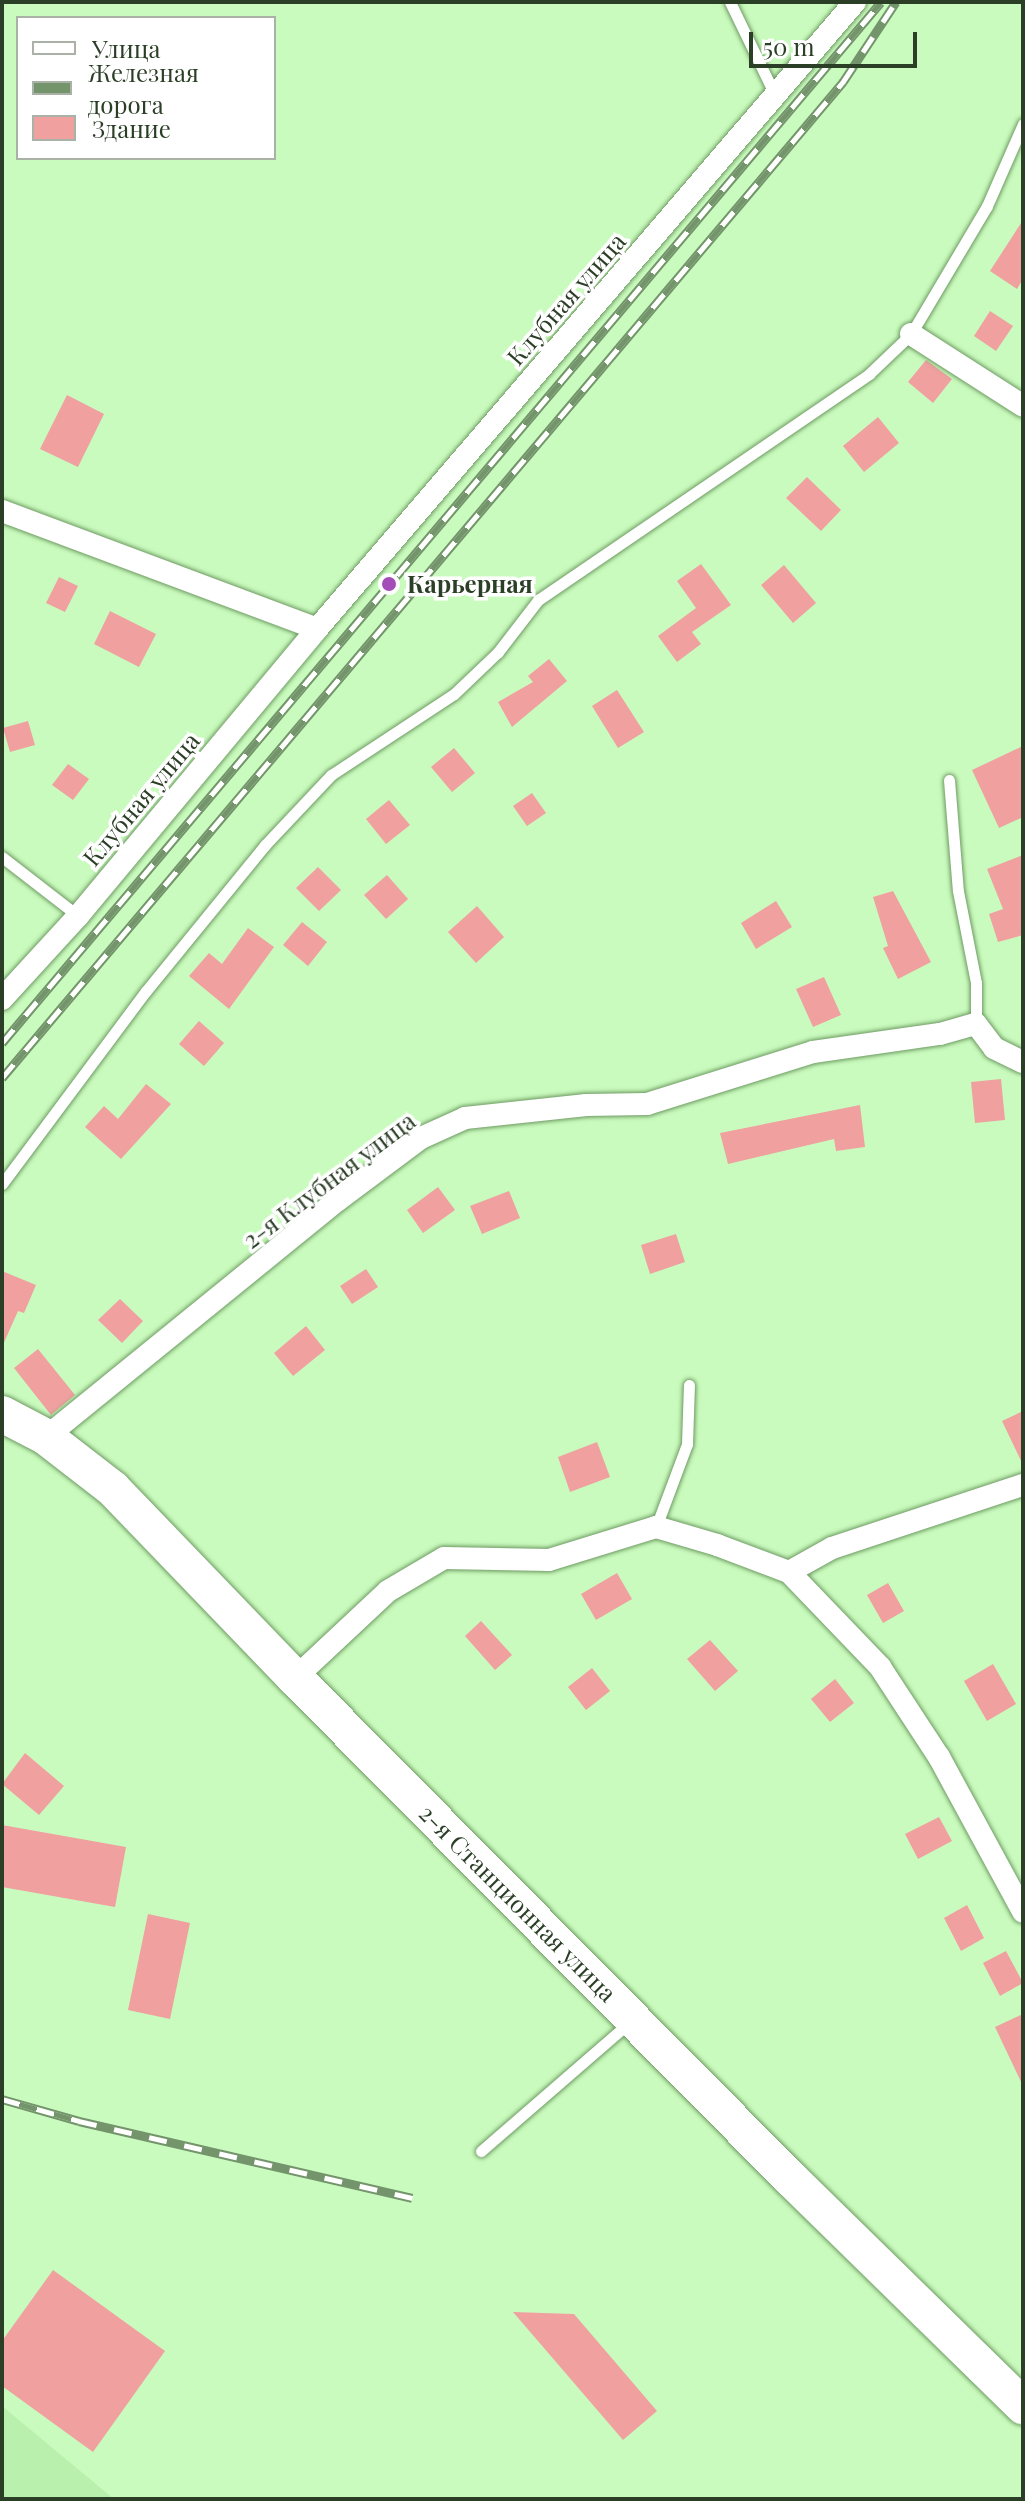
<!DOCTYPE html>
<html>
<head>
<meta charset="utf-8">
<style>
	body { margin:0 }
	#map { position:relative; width:1025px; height:2501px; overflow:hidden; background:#cafbbe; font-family:"Playfair Display",serif }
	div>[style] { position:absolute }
	.built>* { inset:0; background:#baf0ad }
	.building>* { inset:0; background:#efa09f }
	.roads { filter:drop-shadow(0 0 2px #6e9b63) drop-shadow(0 0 2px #6e9b63) }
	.lane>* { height:11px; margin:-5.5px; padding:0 5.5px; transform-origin:5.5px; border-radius:5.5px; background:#fff }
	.street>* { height:22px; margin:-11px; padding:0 11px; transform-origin:11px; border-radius:11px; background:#fff }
	.primary>* { height:36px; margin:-18px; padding:0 18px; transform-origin:18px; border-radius:18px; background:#fff }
	.rail>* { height:9px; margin-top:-4.5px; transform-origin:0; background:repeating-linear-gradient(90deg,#fff 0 18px,#74946c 0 36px); box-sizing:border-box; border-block:2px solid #74946c }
	.dots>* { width:22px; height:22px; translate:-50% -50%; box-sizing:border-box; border:4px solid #fff; border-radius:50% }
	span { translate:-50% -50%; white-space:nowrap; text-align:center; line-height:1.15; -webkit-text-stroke:7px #fff; paint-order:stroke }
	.street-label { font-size:24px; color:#2b3e26 }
	.poi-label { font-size:24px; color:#2b3e26; font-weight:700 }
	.left { translate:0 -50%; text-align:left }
	.frame { position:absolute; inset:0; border:4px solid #2b3e26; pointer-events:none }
	.legend { position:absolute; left:16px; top:16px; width:260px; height:144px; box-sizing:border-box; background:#fff; border:2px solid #aab2a8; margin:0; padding:10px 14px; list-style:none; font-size:24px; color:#2b3e26 }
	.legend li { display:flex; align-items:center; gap:16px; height:40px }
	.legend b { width:40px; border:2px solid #aab2a8 }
	.scale { position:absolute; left:749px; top:32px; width:168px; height:36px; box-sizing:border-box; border:4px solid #2b3e26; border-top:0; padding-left:10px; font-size:24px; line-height:28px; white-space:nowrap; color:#2b3e26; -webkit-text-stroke:6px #fff; paint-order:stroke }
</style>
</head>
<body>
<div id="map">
	<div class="built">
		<div style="clip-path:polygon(2px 2406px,114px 2499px,2px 2499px)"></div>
	</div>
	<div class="building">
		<div style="clip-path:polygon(1023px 220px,1023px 279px,1017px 289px,990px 271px)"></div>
		<div style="clip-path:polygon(990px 311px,1013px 326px,996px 351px,974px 336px)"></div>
		<div style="clip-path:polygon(926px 360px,952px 379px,933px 403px,908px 382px)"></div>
		<div style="clip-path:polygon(67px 395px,104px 414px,78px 467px,40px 449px)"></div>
		<div style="clip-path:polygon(878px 417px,899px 443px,864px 472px,843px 446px)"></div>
		<div style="clip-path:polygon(807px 477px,841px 510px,821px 531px,786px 498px)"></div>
		<div style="clip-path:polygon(701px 564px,731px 605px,692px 632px,701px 644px,677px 662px,658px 636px,696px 608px,677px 581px)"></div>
		<div style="clip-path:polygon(784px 565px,816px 603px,793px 623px,761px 585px)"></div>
		<div style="clip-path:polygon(59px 577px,78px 586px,65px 612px,46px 603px)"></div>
		<div style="clip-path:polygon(110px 611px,156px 634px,139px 667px,94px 644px)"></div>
		<div style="clip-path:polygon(549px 659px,567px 681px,512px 727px,498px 702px,533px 682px,528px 676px)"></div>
		<div style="clip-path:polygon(617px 690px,644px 732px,618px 748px,592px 706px)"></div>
		<div style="clip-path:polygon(28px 721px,35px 745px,10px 752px,3px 728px)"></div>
		<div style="clip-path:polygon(1023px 746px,1023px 817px,999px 828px,972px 770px)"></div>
		<div style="clip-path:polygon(454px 748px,475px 773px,452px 792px,431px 767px)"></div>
		<div style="clip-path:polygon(68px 764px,89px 779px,73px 800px,52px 785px)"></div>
		<div style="clip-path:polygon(532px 793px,546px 813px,527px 826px,513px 806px)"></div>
		<div style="clip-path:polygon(389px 800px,410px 825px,386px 844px,366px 819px)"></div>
		<div style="clip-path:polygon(1023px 855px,1023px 935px,998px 942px,989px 914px,1003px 909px,987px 869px)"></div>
		<div style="clip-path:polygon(318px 867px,341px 890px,319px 911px,296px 888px)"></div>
		<div style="clip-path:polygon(387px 875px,408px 899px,386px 919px,364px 895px)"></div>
		<div style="clip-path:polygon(893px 891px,931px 962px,898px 979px,883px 948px,888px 946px,873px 897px)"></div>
		<div style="clip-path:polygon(776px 901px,792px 927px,756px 949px,741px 923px)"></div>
		<div style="clip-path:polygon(477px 906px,504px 937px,476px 963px,448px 932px)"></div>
		<div style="clip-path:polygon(302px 922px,327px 942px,308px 966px,283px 945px)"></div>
		<div style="clip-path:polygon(248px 928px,274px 947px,229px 1009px,189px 976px,209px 953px,222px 964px)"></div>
		<div style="clip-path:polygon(824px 977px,841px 1015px,813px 1027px,796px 989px)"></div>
		<div style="clip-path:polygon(199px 1021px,224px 1043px,204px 1066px,179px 1044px)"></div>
		<div style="clip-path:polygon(1001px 1079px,1005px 1120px,975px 1123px,971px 1082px)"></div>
		<div style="clip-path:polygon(146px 1084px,171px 1104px,121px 1159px,85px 1127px,104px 1106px,118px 1119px)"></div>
		<div style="clip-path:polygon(860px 1105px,865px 1147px,836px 1151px,834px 1139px,728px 1164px,720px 1133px)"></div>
		<div style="clip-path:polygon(438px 1187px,455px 1210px,423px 1233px,407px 1210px)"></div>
		<div style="clip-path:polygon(509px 1191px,520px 1218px,482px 1234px,470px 1206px)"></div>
		<div style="clip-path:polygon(676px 1234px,685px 1262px,650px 1274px,641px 1245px)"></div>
		<div style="clip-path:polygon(366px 1269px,378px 1287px,352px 1304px,340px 1286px)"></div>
		<div style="clip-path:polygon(2px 1271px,36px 1285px,24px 1313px,18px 1311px,2px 1347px)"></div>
		<div style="clip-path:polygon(120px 1299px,143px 1321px,122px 1343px,98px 1320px)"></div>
		<div style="clip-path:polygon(306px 1326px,325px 1350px,293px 1376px,274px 1353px)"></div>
		<div style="clip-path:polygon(38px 1349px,75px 1395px,51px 1415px,14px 1368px)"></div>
		<div style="clip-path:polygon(1023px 1411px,1023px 1465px,1002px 1421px)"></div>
		<div style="clip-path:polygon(597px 1442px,610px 1477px,570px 1492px,558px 1457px)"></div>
		<div style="clip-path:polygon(617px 1573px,632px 1599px,596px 1620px,581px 1594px)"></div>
		<div style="clip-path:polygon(888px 1583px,904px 1611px,883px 1623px,867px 1595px)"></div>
		<div style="clip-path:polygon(481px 1621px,512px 1655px,495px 1670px,465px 1636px)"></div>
		<div style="clip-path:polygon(710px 1640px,738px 1671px,715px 1691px,687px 1659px)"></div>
		<div style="clip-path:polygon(993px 1664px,1016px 1704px,987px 1721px,964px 1681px)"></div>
		<div style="clip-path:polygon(592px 1668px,610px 1691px,586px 1710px,568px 1687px)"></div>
		<div style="clip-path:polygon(835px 1679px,854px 1703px,830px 1722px,811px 1699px)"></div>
		<div style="clip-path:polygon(25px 1753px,64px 1786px,39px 1815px,2px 1784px)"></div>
		<div style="clip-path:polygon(939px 1817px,952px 1841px,918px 1859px,905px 1834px)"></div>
		<div style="clip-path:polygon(2px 1825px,126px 1847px,115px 1907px,2px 1887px)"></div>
		<div style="clip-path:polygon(967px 1905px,984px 1938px,961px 1951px,944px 1918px)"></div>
		<div style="clip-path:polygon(148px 1914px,190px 1923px,170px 2019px,128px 2010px)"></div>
		<div style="clip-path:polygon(1006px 1951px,1023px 1983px,1000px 1996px,983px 1963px)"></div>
		<div style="clip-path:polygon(1023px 2014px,1023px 2086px,995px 2027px)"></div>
		<div style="clip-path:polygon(53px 2270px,165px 2351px,93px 2452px,2px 2386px,2px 2341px)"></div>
		<div style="clip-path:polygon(513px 2312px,574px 2314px,657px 2411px,623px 2440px)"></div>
	</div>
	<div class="roads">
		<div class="lane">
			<div style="left:730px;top:2px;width:103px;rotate:64.2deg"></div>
			<div style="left:949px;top:780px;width:111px;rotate:85.4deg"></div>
			<div style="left:958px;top:891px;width:94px;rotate:78.9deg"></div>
			<div style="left:976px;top:983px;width:41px;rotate:90deg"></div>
			<div style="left:2px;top:857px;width:96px;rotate:37.8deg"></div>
			<div style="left:2px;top:1184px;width:241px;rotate:-53.3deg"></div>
			<div style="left:146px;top:991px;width:188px;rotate:-50.8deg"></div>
			<div style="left:265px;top:845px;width:96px;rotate:-46.7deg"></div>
			<div style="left:331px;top:775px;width:147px;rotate:-33.4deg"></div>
			<div style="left:454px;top:694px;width:61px;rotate:-43.7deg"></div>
			<div style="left:498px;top:652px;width:66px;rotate:-52.4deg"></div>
			<div style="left:538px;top:600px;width:401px;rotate:-34.3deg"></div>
			<div style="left:869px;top:374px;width:58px;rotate:-43.6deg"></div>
			<div style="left:911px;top:334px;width:149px;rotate:-59.3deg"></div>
			<div style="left:987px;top:206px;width:90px;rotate:-66.3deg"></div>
			<div style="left:656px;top:1527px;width:89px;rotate:-69.5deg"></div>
			<div style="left:687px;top:1444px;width:59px;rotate:-88.1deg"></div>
			<div style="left:481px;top:2151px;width:197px;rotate:-40.9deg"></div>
		</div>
		<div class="street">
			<div style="left:911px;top:334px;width:133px;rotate:32.7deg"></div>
			<div style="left:2px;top:511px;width:336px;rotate:20.5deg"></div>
			<div style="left:2px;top:999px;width:113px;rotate:-47.5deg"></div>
			<div style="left:78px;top:916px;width:373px;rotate:-50.2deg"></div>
			<div style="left:317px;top:629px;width:826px;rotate:-49.37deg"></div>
			<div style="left:46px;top:1437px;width:376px;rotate:-39.1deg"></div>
			<div style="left:338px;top:1200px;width:104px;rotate:-36.8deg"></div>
			<div style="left:421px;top:1138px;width:48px;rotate:-24.4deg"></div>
			<div style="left:465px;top:1118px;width:122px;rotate:-6.1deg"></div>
			<div style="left:586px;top:1105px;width:61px;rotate:-0.9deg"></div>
			<div style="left:647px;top:1104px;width:174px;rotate:-17.4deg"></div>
			<div style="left:813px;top:1052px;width:128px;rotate:-8.1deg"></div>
			<div style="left:940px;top:1034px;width:37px;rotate:-16deg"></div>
			<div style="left:976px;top:1024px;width:30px;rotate:53deg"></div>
			<div style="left:994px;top:1048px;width:32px;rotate:26deg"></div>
			<div style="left:789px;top:1572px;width:49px;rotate:-29.2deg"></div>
			<div style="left:832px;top:1548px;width:201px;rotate:-18.3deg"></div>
			<div style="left:295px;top:1678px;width:127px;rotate:-43.1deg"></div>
			<div style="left:388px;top:1591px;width:65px;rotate:-30.5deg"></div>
			<div style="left:444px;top:1558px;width:105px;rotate:1.1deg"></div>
			<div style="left:549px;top:1560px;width:112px;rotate:-17.1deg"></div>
			<div style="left:656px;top:1527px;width:64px;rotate:16.4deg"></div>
			<div style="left:717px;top:1545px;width:77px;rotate:20.6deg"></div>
			<div style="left:789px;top:1572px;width:132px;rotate:46.2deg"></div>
			<div style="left:880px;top:1667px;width:108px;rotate:56.8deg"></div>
			<div style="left:939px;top:1757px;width:176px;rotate:61.5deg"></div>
		</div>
		<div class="primary">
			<div style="left:2px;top:1414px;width:50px;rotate:27.6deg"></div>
			<div style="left:46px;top:1437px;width:85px;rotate:37.8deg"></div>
			<div style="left:113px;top:1489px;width:262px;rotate:46.1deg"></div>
			<div style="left:295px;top:1678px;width:705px;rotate:45.29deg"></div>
			<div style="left:791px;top:2179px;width:325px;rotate:44.4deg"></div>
		</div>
	</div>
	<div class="rail">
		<div style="left:2px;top:1043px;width:1362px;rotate:-49.82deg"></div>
		<div style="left:2px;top:1078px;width:1304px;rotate:-49.82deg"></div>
		<div style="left:843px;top:82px;width:96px;rotate:-56.5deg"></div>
		<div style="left:2px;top:2099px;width:80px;rotate:15.9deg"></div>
		<div style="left:79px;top:2121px;width:342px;rotate:13deg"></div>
	</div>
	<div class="dots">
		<div style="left:389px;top:584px;background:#a44cb8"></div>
	</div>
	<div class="street-label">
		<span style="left:566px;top:299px;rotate:-49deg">Клубная улица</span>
		<span style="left:141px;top:799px;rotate:-50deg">Клубная улица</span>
		<span style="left:329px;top:1180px;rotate:-37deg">2-я Клубная улица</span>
		<span style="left:518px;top:1903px;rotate:45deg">2-я Станционная улица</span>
	</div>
	<div class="poi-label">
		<span class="left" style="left:407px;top:584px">Карьерная</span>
	</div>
	<div class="frame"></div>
	<ul class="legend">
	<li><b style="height:10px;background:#fff"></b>Улица</li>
	<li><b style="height:10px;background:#74946c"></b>Железная дорога</li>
	<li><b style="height:22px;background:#efa09f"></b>Здание</li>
	</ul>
	<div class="scale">50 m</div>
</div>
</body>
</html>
